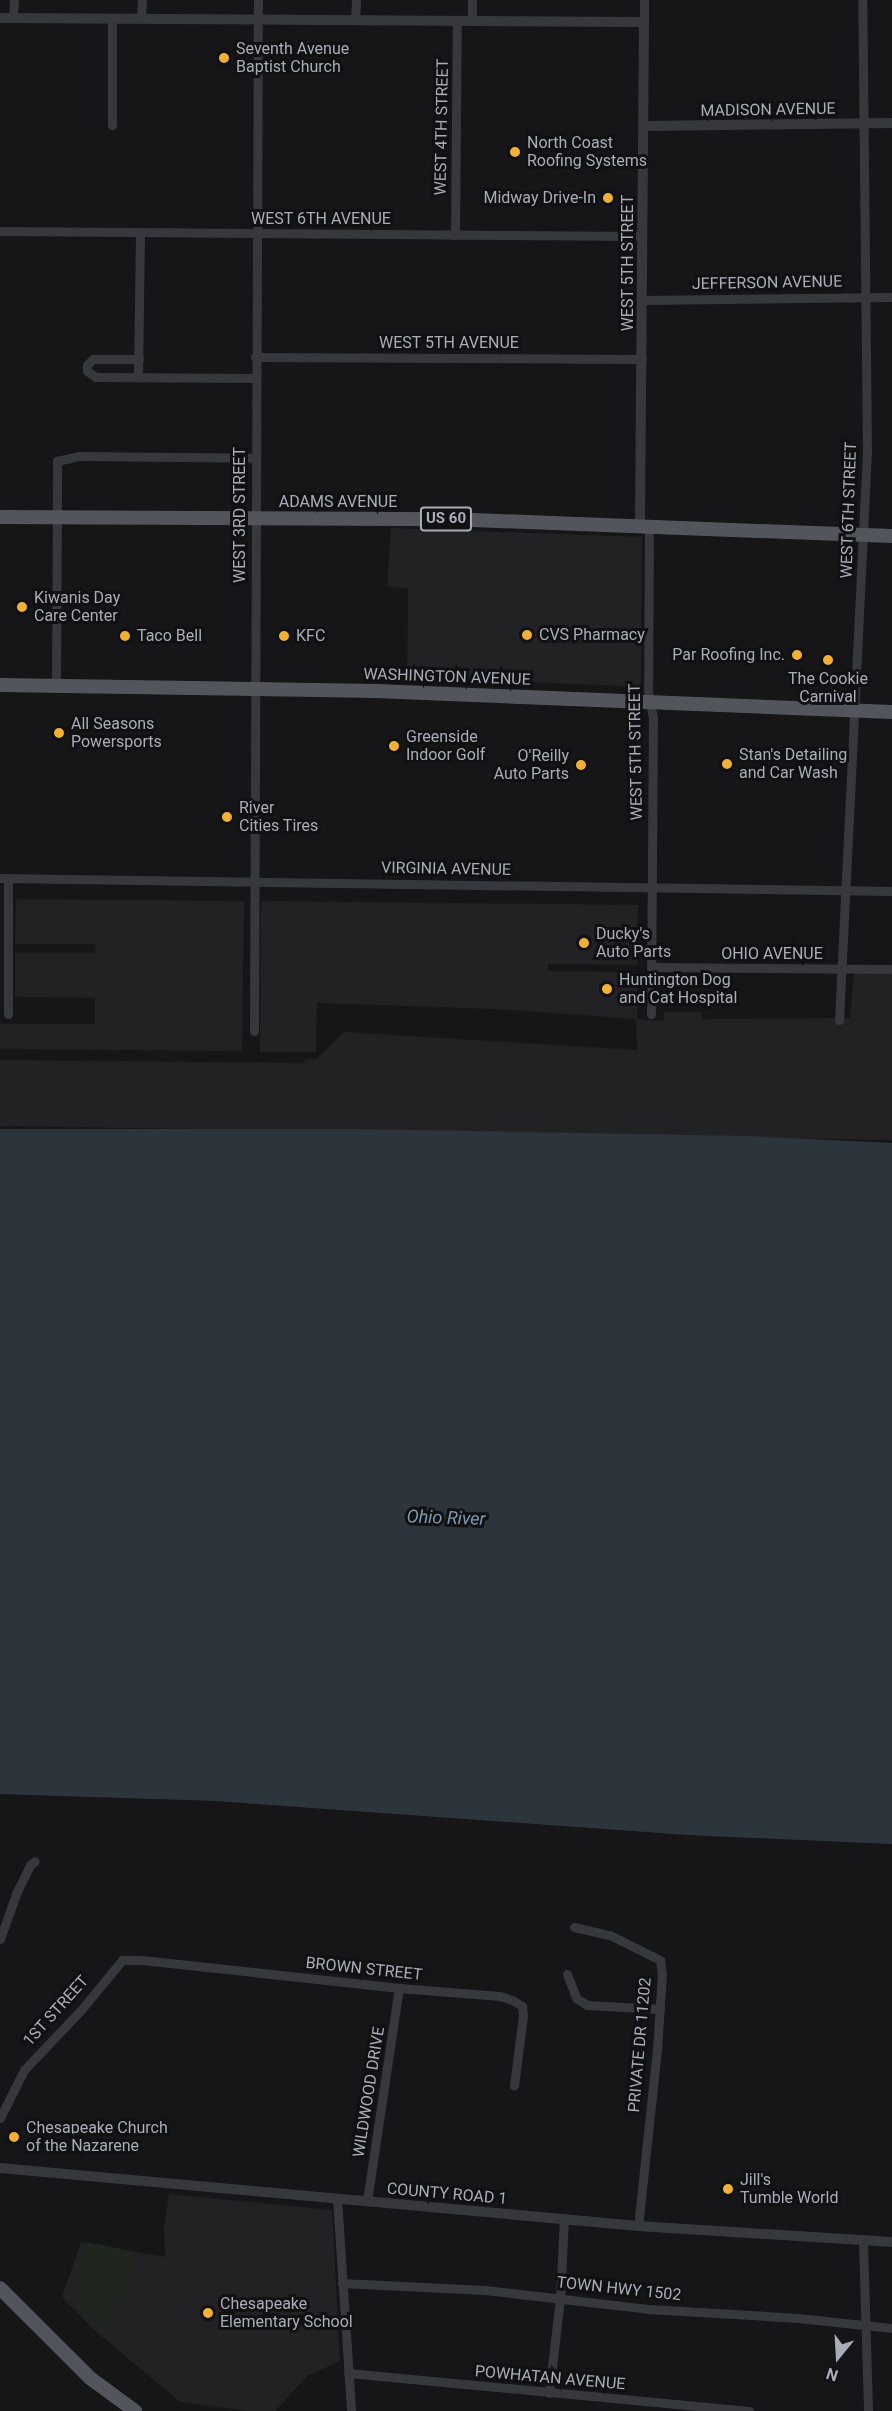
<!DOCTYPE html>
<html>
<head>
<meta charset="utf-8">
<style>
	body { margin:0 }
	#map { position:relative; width:892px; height:2411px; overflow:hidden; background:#161618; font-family:Roboto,sans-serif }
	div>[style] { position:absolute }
	.built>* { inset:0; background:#222225 }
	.green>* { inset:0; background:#1e261f }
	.water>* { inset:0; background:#2c353c }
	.minor>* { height:9px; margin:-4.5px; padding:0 4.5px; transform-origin:4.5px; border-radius:4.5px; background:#37383d }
	.tertiary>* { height:10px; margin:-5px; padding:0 5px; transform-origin:5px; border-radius:5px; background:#37383d }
	.primary>* { height:14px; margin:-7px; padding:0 7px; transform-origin:7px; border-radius:7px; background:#53555c }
	.dots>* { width:16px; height:16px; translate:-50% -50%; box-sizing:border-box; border:3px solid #111113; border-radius:50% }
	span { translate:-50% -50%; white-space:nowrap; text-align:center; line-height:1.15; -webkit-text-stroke:6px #111113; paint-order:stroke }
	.shield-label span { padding:2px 4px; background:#111113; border:2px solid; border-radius:4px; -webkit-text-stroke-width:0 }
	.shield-label { font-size:15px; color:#a8adb8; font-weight:700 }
	.poi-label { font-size:16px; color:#a8adb8 }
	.left { translate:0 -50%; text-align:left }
	.right { translate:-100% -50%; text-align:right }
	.street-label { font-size:16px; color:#a8adb8 }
	.water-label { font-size:18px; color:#7f9bb3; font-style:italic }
	.north { position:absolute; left:808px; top:2327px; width:60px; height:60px; -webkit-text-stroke:4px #111113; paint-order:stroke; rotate:198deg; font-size:16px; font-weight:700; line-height:24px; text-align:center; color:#a8adb8 }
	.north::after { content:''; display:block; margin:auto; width:21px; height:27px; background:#a8adb8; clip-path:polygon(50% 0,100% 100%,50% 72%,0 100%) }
</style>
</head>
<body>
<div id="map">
	<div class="built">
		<div style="clip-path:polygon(391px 528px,642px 537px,641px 687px,407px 677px,408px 588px,387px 587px)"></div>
		<div style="clip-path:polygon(16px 899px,244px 901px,242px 1051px,0 1049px,0 1024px,95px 1024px,95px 998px,15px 997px,15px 953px,96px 953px,95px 944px,15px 944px)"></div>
		<div style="clip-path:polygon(261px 901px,638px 905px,637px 965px,548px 964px,548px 971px,637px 972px,637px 1019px,663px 1021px,664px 1012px,702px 1012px,702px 1019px,850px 1018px,854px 973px,892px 973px,892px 1140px,0 1126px,0 1060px,304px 1063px,305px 1059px,317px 1059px,344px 1032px,637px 1050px,636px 1019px,496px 1009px,317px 1003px,316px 1052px,260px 1052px)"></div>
		<div style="clip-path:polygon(169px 2194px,332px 2210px,340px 2361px,307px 2376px,275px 2411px,250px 2411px,180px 2402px,94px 2330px,62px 2297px,81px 2242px,165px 2257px,164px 2226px)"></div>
	</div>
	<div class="green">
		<div style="clip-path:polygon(87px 2242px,130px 2251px,132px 2264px,138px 2272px,131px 2282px,129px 2294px,110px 2302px,114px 2326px,100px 2327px,98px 2315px,78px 2311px,76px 2284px)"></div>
	</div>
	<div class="water">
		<div style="clip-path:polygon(0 1129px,359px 1129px,744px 1136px,892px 1143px,892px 1844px,687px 1835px,216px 1801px,0 1794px)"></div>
	</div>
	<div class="minor">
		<div style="left:13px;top:18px;width:18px;rotate:-87deg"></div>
		<div style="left:141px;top:18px;width:18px;rotate:-87deg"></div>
		<div style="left:355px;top:20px;width:20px;rotate:-87deg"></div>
		<div style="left:472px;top:20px;width:20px;rotate:-90deg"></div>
		<div style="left:644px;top:22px;width:22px;rotate:-90deg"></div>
		<div style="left:112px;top:125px;width:106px;rotate:-90deg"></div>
		<div style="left:0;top:231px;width:642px;rotate:0.45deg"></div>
		<div style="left:455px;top:235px;width:215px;rotate:-89.5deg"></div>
		<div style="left:643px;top:300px;width:249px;rotate:-0.7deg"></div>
		<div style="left:255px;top:357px;width:387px;rotate:0.3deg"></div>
		<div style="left:139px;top:359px;width:46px;rotate:180deg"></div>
		<div style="left:93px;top:359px;width:8px;rotate:135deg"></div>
		<div style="left:87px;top:365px;width:6px;rotate:90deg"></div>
		<div style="left:87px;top:371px;width:11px;rotate:34deg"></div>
		<div style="left:96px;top:377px;width:160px;rotate:0.4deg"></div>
		<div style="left:138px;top:377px;width:145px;rotate:-89.2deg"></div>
		<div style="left:649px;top:525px;width:165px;rotate:90.3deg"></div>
		<div style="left:648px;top:690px;width:27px;rotate:80deg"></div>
		<div style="left:653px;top:717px;width:297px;rotate:90.4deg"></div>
		<div style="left:56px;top:686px;width:225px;rotate:-89.7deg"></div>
		<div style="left:57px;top:461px;width:22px;rotate:-13deg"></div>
		<div style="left:78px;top:456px;width:177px;rotate:0.6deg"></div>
		<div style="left:0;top:878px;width:892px;rotate:0.83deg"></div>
		<div style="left:651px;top:967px;width:241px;rotate:0.5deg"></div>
		<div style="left:8px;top:1014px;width:136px;rotate:-90deg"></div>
		<div style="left:839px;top:1020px;width:569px;rotate:-87.18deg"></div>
		<div style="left:867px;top:452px;width:452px;rotate:-90.6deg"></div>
		<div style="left:254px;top:1031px;width:1031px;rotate:-89.78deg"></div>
		<div style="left:574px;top:1927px;width:37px;rotate:13deg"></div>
		<div style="left:610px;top:1935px;width:56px;rotate:26.6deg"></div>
		<div style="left:660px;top:1960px;width:14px;rotate:82deg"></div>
		<div style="left:662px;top:1974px;width:75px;rotate:93.8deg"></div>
		<div style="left:657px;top:2049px;width:178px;rotate:96.1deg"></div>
		<div style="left:0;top:1939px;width:48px;rotate:-70.4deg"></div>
		<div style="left:16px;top:1894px;width:32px;rotate:-64deg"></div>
		<div style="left:30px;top:1865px;width:6px;rotate:-39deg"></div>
		<div style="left:567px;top:1974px;width:26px;rotate:69deg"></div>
		<div style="left:576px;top:1998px;width:13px;rotate:32deg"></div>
		<div style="left:587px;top:2005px;width:73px;rotate:3.1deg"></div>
		<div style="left:0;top:2118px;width:54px;rotate:-63.4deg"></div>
		<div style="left:24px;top:2070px;width:83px;rotate:-46.5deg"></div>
		<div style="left:81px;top:2010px;width:65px;rotate:-50.6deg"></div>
		<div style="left:122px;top:1960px;width:20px"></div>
		<div style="left:142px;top:1960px;width:259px;rotate:6.2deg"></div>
		<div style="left:399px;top:1988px;width:101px;rotate:4.5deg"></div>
		<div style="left:500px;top:1996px;width:13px;rotate:18deg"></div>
		<div style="left:512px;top:2000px;width:12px;rotate:31deg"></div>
		<div style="left:522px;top:2006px;width:10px;rotate:84deg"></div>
		<div style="left:523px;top:2016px;width:70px;rotate:97.4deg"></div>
		<div style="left:337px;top:2198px;width:213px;rotate:86.2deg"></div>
		<div style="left:367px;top:2201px;width:215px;rotate:-81.5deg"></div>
		<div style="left:863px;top:2241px;width:170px;rotate:88.3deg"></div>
		<div style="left:342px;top:2283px;width:143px;rotate:2.8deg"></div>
		<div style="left:485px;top:2290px;width:164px;rotate:6.6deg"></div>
		<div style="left:648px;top:2309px;width:150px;rotate:3.4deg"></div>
		<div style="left:798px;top:2318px;width:95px;rotate:6.1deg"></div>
		<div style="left:348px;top:2373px;width:403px;rotate:5.4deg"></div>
		<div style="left:549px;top:2393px;width:96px;rotate:-83.4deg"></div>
		<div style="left:560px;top:2298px;width:78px;rotate:-87.1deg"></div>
	</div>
	<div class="tertiary">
		<div style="left:0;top:18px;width:644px;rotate:0.36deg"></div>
		<div style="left:644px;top:22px;width:503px;rotate:90.46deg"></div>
		<div style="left:644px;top:126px;width:248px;rotate:-0.7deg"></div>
		<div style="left:0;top:2168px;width:641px;rotate:5.19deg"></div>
		<div style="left:638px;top:2226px;width:255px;rotate:3.6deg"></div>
	</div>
	<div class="primary">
		<div style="left:0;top:517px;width:448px;rotate:0.3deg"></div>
		<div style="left:448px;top:519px;width:444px;rotate:2.2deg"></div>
		<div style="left:0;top:685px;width:376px;rotate:0.9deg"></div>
		<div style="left:376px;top:691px;width:516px;rotate:2.33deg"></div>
		<div style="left:0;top:2288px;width:127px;rotate:45deg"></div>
		<div style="left:90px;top:2378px;width:56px;rotate:36.3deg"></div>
	</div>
	<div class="dots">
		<div style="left:224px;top:58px;background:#f2b134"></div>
		<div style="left:515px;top:152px;background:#f2b134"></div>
		<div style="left:608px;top:198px;background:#f2b134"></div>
		<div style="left:22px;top:607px;background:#f2b134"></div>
		<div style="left:527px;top:635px;background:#f2b134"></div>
		<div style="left:125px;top:636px;background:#f2b134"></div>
		<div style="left:284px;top:636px;background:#f2b134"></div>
		<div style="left:797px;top:655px;background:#f2b134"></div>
		<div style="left:828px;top:660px;background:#f2b134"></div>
		<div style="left:59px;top:733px;background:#f2b134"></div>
		<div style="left:394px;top:746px;background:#f2b134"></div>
		<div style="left:727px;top:764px;background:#f2b134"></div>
		<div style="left:581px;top:765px;background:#f2b134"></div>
		<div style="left:227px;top:817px;background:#f2b134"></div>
		<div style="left:584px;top:943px;background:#f2b134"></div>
		<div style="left:607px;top:989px;background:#f2b134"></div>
		<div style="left:14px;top:2137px;background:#f2b134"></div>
		<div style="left:728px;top:2189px;background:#f2b134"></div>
		<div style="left:208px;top:2313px;background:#f2b134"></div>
	</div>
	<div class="shield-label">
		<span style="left:446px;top:519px">US 60</span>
	</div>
	<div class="poi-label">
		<span class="left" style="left:236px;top:58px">Seventh Avenue<br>Baptist Church</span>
		<span class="left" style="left:527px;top:152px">North Coast<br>Roofing Systems</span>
		<span class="right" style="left:596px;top:198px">Midway Drive-In</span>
		<span class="left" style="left:34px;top:607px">Kiwanis Day<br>Care Center</span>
		<span class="left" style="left:539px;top:635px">CVS Pharmacy</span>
		<span class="left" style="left:137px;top:636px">Taco Bell</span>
		<span class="left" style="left:296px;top:636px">KFC</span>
		<span class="right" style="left:785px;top:655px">Par Roofing Inc.</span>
		<span style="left:828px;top:688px">The Cookie<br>Carnival</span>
		<span class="left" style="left:71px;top:733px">All Seasons<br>Powersports</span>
		<span class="left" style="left:406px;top:746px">Greenside<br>Indoor Golf</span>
		<span class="left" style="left:739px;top:764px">Stan's Detailing<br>and Car Wash</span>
		<span class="right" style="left:569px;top:765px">O'Reilly<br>Auto Parts</span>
		<span class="left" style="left:239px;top:817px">River<br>Cities Tires</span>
		<span class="left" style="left:596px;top:943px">Ducky's<br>Auto Parts</span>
		<span class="left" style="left:619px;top:989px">Huntington Dog<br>and Cat Hospital</span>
		<span class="left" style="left:26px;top:2137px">Chesapeake Church<br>of the Nazarene</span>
		<span class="left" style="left:740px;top:2189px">Jill's<br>Tumble World</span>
		<span class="left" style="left:220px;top:2313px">Chesapeake<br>Elementary School</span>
	</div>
	<div class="street-label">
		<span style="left:768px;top:110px;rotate:-1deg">MADISON AVENUE</span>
		<span style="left:442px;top:127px;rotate:-89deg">WEST 4TH STREET</span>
		<span style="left:321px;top:219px">WEST 6TH AVENUE</span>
		<span style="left:628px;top:263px;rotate:-90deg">WEST 5TH STREET</span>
		<span style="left:767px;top:283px;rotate:-1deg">JEFFERSON AVENUE</span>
		<span style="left:449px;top:343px">WEST 5TH AVENUE</span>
		<span style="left:338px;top:502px">ADAMS AVENUE</span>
		<span style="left:849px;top:510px;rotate:-88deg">WEST 6TH STREET</span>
		<span style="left:240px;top:515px;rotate:-90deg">WEST 3RD STREET</span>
		<span style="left:447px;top:677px;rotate:2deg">WASHINGTON AVENUE</span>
		<span style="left:636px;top:752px;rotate:-91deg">WEST 5TH STREET</span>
		<span style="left:446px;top:869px;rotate:1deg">VIRGINIA AVENUE</span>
		<span style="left:772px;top:954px">OHIO AVENUE</span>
		<span style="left:364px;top:1969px;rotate:6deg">BROWN STREET</span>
		<span style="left:56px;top:2011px;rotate:-48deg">1ST STREET</span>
		<span style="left:640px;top:2045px;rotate:-85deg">PRIVATE DR 11202</span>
		<span style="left:369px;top:2092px;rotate:-81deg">WILDWOOD DRIVE</span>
		<span style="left:447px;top:2194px;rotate:5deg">COUNTY ROAD 1</span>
		<span style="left:619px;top:2289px;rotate:6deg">TOWN HWY 1502</span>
		<span style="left:550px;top:2378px;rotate:5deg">POWHATAN AVENUE</span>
	</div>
	<div class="water-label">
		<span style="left:446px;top:1518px;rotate:2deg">Ohio River</span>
	</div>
	<div class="north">N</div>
</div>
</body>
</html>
